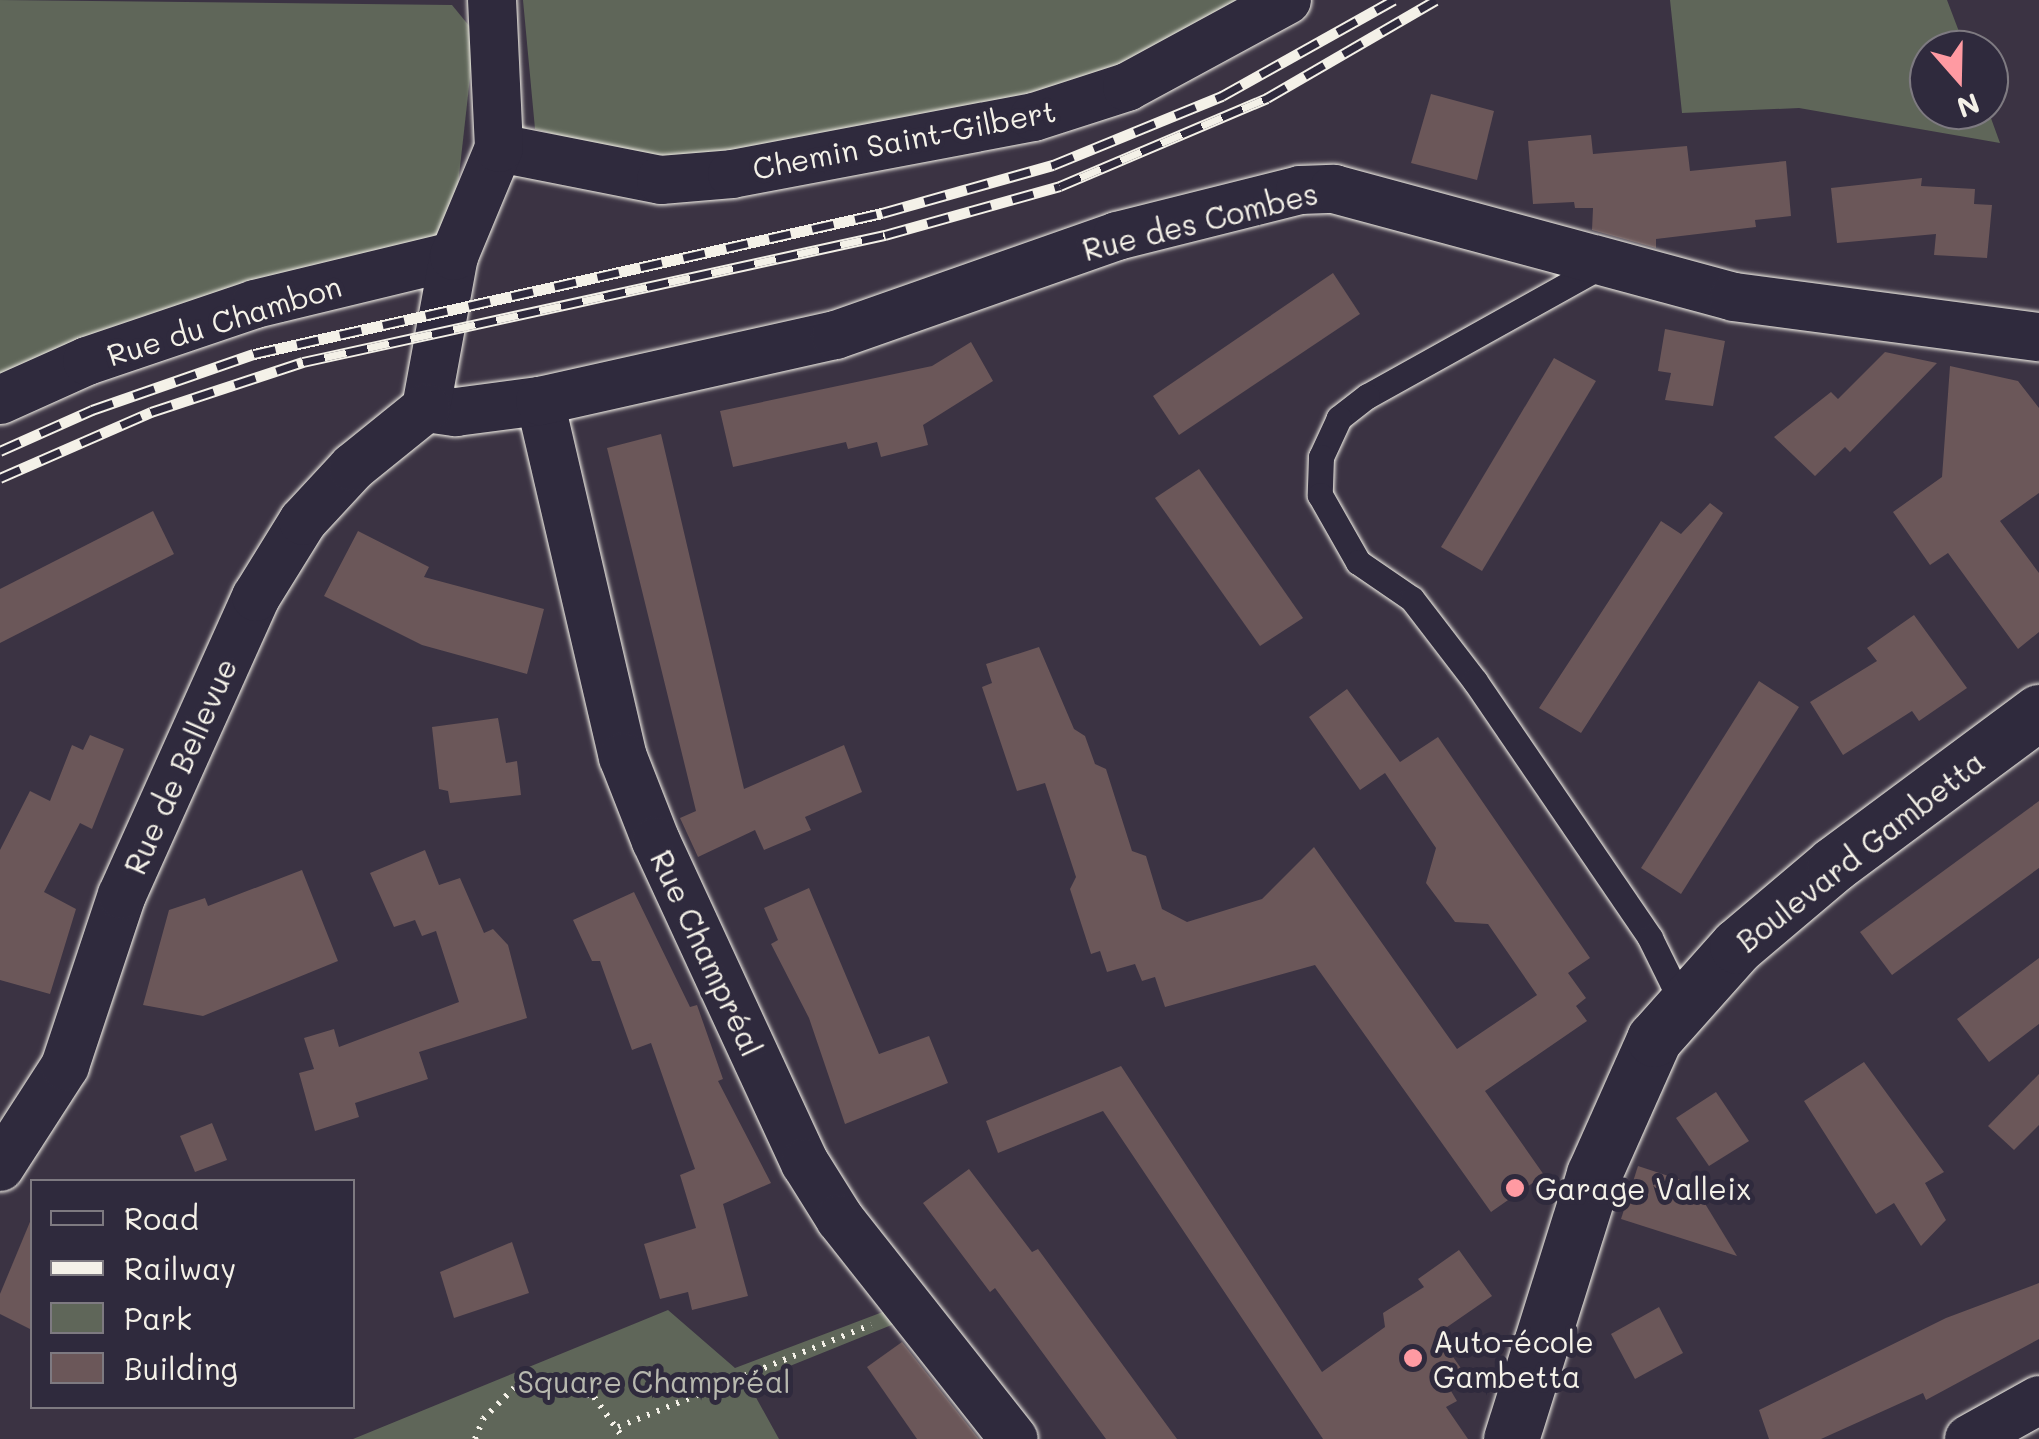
<!DOCTYPE html>
<html>
<head>
<meta charset="utf-8">
<style>
	body { margin:0 }
	#map { position:relative; width:2039px; height:1439px; overflow:hidden; background:#3b3343; font-family:Mali,sans-serif }
	div>[style] { position:absolute }
	.green>* { inset:0; background:#5f6659 }
	.building>* { inset:0; background:#6b5759 }
	.path>* { height:6px; margin-top:-3px; transform-origin:0; background:repeating-linear-gradient(90deg,#f4f1e8 0 2.5px,transparent 0 10.5px) }
	.roads { filter:drop-shadow(0 0 2px #f4f1e8) drop-shadow(0 0 2px #f4f1e8) }
	.lane>* { height:25px; margin:-12.5px; padding:0 12.5px; transform-origin:12.5px; border-radius:12.5px; background:#2f2a3d }
	.street>* { height:48px; margin:-24px; padding:0 24px; transform-origin:24px; border-radius:24px; background:#2f2a3d }
	.secondary>* { height:55px; margin:-27.5px; padding:0 27.5px; transform-origin:27.5px; border-radius:27.5px; background:#2f2a3d }
	.rail>* { height:11px; margin-top:-5.5px; transform-origin:0; background:repeating-linear-gradient(90deg,#2f2a3d 0 22px,#f4f1e8 0 44px); box-sizing:border-box; border-block:2px solid #f4f1e8 }
	.dots>* { width:28px; height:28px; translate:-50% -50%; box-sizing:border-box; border:5px solid #2f2a3d; border-radius:50% }
	span { translate:-50% -50%; white-space:nowrap; text-align:center; line-height:1.15; -webkit-text-stroke:10px #2f2a3d; paint-order:stroke }
	.street-label { font-size:30px; color:#f4f1e8 }
	.poi-label { font-size:30px; color:#f4f1e8 }
	.left { translate:0 -50%; text-align:left }
	.park-label { font-size:30px; color:#b8b9af }
	.legend { position:absolute; left:30px; top:1179px; width:325px; height:230px; box-sizing:border-box; background:#2f2a3d; border:2px solid #7e7a81; margin:0; padding:12px 18px; list-style:none; font-size:30px; color:#f4f1e8 }
	.legend li { display:flex; align-items:center; gap:20px; height:50px }
	.legend b { width:50px; border:2px solid #7e7a81 }
	.north { position:absolute; left:1909px; top:30px; width:100px; height:100px; box-sizing:border-box; background:#2f2a3d; border:2px solid #7e7a81; border-radius:50%; rotate:160deg; font-size:28px; font-weight:700; line-height:40px; text-align:center; color:#f4f1e8 }
	.north::after { content:''; display:block; margin:auto; width:35px; height:45px; background:#ff9aa2; clip-path:polygon(50% 0,100% 100%,50% 72%,0 100%) }
</style>
</head>
<body>
<div id="map">
	<div class="green">
		<div style="clip-path:polygon(0 0,452px 5px,475px 33px,452px 238px,0 393px)"></div>
		<div style="clip-path:polygon(523px 0,1237px 0,1117px 74px,766px 150px,659px 162px,535px 129px)"></div>
		<div style="clip-path:polygon(1670px 0,1947px 0,1966px 50px,1929px 50px,1929px 110px,1988px 110px,2000px 143px,1799px 108px,1682px 113px)"></div>
		<div style="clip-path:polygon(668px 1310px,735px 1368px,888px 1310px,899px 1322px,748px 1383px,779px 1439px,353px 1439px)"></div>
	</div>
	<div class="building">
		<div style="clip-path:polygon(1431px 94px,1494px 111px,1477px 180px,1411px 163px)"></div>
		<div style="clip-path:polygon(1591px 135px,1593px 154px,1687px 146px,1690px 171px,1786px 161px,1791px 216px,1755px 220px,1756px 227px,1656px 239px,1656px 248px,1592px 230px,1593px 208px,1575px 208px,1574px 202px,1533px 204px,1528px 141px)"></div>
		<div style="clip-path:polygon(1922px 178px,1921px 186px,1975px 189px,1974px 204px,1992px 205px,1987px 258px,1934px 255px,1936px 234px,1837px 243px,1831px 188px)"></div>
		<div style="clip-path:polygon(1333px 273px,1360px 314px,1179px 435px,1153px 396px)"></div>
		<div style="clip-path:polygon(1665px 329px,1725px 341px,1713px 406px,1665px 400px,1671px 373px,1658px 371px)"></div>
		<div style="clip-path:polygon(971px 342px,993px 381px,923px 425px,928px 445px,881px 457px,877px 442px,848px 449px,846px 442px,733px 467px,720px 411px,932px 366px)"></div>
		<div style="clip-path:polygon(1885px 352px,1937px 363px,1850px 452px,1845px 447px,1815px 476px,1774px 437px,1831px 392px,1838px 399px)"></div>
		<div style="clip-path:polygon(1554px 358px,1596px 381px,1482px 571px,1441px 547px)"></div>
		<div style="clip-path:polygon(1950px 366px,2018px 381px,2039px 408px,2039px 493px,2000px 521px,2039px 573px,2039px 632px,2018px 649px,1948px 553px,1930px 565px,1893px 512px,1942px 477px)"></div>
		<div style="clip-path:polygon(661px 434px,744px 789px,844px 745px,862px 792px,805px 817px,811px 830px,764px 850px,755px 830px,698px 857px,680px 818px,696px 811px,607px 448px)"></div>
		<div style="clip-path:polygon(1199px 469px,1303px 618px,1260px 646px,1155px 498px)"></div>
		<div style="clip-path:polygon(1710px 503px,1723px 513px,1581px 733px,1539px 708px,1661px 521px,1681px 534px)"></div>
		<div style="clip-path:polygon(153px 511px,174px 554px,0 643px,0 589px)"></div>
		<div style="clip-path:polygon(358px 531px,429px 567px,424px 577px,544px 609px,527px 674px,422px 645px,324px 596px)"></div>
		<div style="clip-path:polygon(1914px 615px,1967px 688px,1919px 721px,1912px 711px,1843px 755px,1810px 702px,1877px 661px,1867px 648px)"></div>
		<div style="clip-path:polygon(1039px 647px,1074px 729px,1085px 736px,1095px 764px,1106px 769px,1132px 851px,1146px 856px,1162px 909px,1187px 922px,1262px 899px,1314px 847px,1457px 1049px,1537px 995px,1488px 924px,1455px 922px,1426px 883px,1436px 848px,1385px 773px,1360px 790px,1309px 717px,1347px 689px,1400px 762px,1438px 737px,1590px 958px,1568px 973px,1586px 998px,1576px 1006px,1587px 1021px,1485px 1091px,1544px 1175px,1491px 1212px,1315px 965px,1165px 1007px,1155px 977px,1142px 981px,1135px 964px,1107px 972px,1100px 951px,1091px 954px,1070px 889px,1076px 877px,1045px 783px,1017px 791px,982px 687px,992px 683px,986px 664px)"></div>
		<div style="clip-path:polygon(1759px 681px,1799px 707px,1681px 894px,1641px 868px)"></div>
		<div style="clip-path:polygon(498px 718px,506px 763px,517px 761px,521px 795px,450px 803px,448px 791px,439px 789px,432px 727px)"></div>
		<div style="clip-path:polygon(90px 735px,124px 749px,92px 829px,80px 823px,44px 892px,76px 909px,50px 994px,0 980px,0 850px,30px 791px,50px 801px,72px 745px,83px 750px)"></div>
		<div style="clip-path:polygon(2039px 801px,2039px 868px,1892px 975px,1860px 932px)"></div>
		<div style="clip-path:polygon(425px 850px,439px 885px,460px 878px,484px 933px,493px 929px,508px 945px,527px 1018px,419px 1052px,428px 1079px,355px 1103px,359px 1117px,315px 1131px,299px 1073px,314px 1069px,304px 1038px,334px 1029px,339px 1047px,459px 1002px,436px 931px,422px 936px,415px 920px,394px 927px,370px 873px)"></div>
		<div style="clip-path:polygon(302px 870px,338px 961px,203px 1016px,143px 1005px,169px 910px,205px 898px,208px 906px)"></div>
		<div style="clip-path:polygon(809px 888px,879px 1054px,929px 1036px,948px 1083px,845px 1124px,809px 1018px,771px 944px,778px 940px,764px 908px)"></div>
		<div style="clip-path:polygon(634px 892px,690px 1007px,697px 1005px,723px 1079px,718px 1081px,771px 1183px,723px 1204px,748px 1296px,692px 1310px,688px 1292px,660px 1299px,644px 1244px,696px 1228px,680px 1175px,695px 1169px,651px 1043px,632px 1050px,600px 961px,592px 961px,573px 920px)"></div>
		<div style="clip-path:polygon(2039px 958px,2039px 1024px,1989px 1062px,1957px 1019px)"></div>
		<div style="clip-path:polygon(1864px 1062px,1944px 1172px,1925px 1183px,1946px 1220px,1921px 1246px,1894px 1203px,1876px 1214px,1804px 1101px)"></div>
		<div style="clip-path:polygon(1121px 1066px,1322px 1372px,1385px 1327px,1383px 1313px,1424px 1287px,1418px 1279px,1459px 1250px,1492px 1296px,1437px 1334px,1465px 1374px,1448px 1386px,1457px 1401px,1446px 1407px,1468px 1439px,1323px 1439px,1103px 1111px,998px 1153px,986px 1121px)"></div>
		<div style="clip-path:polygon(2039px 1074px,2039px 1125px,2014px 1150px,1988px 1126px)"></div>
		<div style="clip-path:polygon(1716px 1092px,1749px 1141px,1709px 1166px,1676px 1118px)"></div>
		<div style="clip-path:polygon(212px 1123px,227px 1160px,195px 1172px,180px 1136px)"></div>
		<div style="clip-path:polygon(1638px 1166px,1693px 1184px,1737px 1256px,1621px 1219px)"></div>
		<div style="clip-path:polygon(969px 1169px,1032px 1252px,1038px 1249px,1177px 1439px,1106px 1439px,995px 1288px,990px 1292px,923px 1203px)"></div>
		<div style="clip-path:polygon(32px 1217px,32px 1330px,0 1314px,0 1294px)"></div>
		<div style="clip-path:polygon(512px 1242px,529px 1293px,454px 1318px,440px 1272px)"></div>
		<div style="clip-path:polygon(2039px 1283px,2039px 1339px,1926px 1400px,1923px 1393px,1821px 1439px,1769px 1439px,1759px 1410px,1946px 1318px)"></div>
		<div style="clip-path:polygon(1659px 1307px,1683px 1353px,1635px 1379px,1611px 1334px)"></div>
		<div style="clip-path:polygon(902px 1342px,979px 1439px,917px 1439px,867px 1367px)"></div>
	</div>
	<div class="path">
		<div style="left:618px;top:1427px;width:273px;rotate:-22deg"></div>
		<div style="left:475px;top:1439px;width:22px;rotate:-68deg"></div>
		<div style="left:483px;top:1419px;width:44px;rotate:-45deg"></div>
		<div style="left:514px;top:1388px;width:34px;rotate:-10deg"></div>
		<div style="left:547px;top:1382px;width:49px;rotate:17.7deg"></div>
		<div style="left:594px;top:1397px;width:52px;rotate:54.5deg"></div>
	</div>
	<div class="roads">
		<div class="lane">
			<div style="left:1601px;top:266px;width:268px;rotate:150.9deg"></div>
			<div style="left:1367px;top:396px;width:36px;rotate:142deg"></div>
			<div style="left:1339px;top:418px;width:43px;rotate:114.8deg"></div>
			<div style="left:1321px;top:457px;width:38px;rotate:92deg"></div>
			<div style="left:1320px;top:495px;width:77px;rotate:60.4deg"></div>
			<div style="left:1358px;top:562px;width:65px;rotate:34.4deg"></div>
			<div style="left:1412px;top:599px;width:103px;rotate:52.5deg"></div>
			<div style="left:1475px;top:681px;width:311px;rotate:55.7deg"></div>
			<div style="left:1650px;top:938px;width:72px;rotate:63.8deg"></div>
		</div>
		<div class="street">
			<div style="left:499px;top:148px;width:165px;rotate:11.2deg"></div>
			<div style="left:661px;top:180px;width:71px;rotate:-4.8deg"></div>
			<div style="left:732px;top:174px;width:307px;rotate:-10.7deg"></div>
			<div style="left:1034px;top:117px;width:98px;rotate:-17.9deg"></div>
			<div style="left:1127px;top:87px;width:182px;rotate:-28.5deg"></div>
			<div style="left:0;top:400px;width:95px;rotate:-24.1deg"></div>
			<div style="left:87px;top:361px;width:177px;rotate:-18.7deg"></div>
			<div style="left:255px;top:304px;width:205px;rotate:-13.6deg"></div>
			<div style="left:540px;top:401px;width:366px;rotate:76.9deg"></div>
			<div style="left:623px;top:757px;width:90px;rotate:68.6deg"></div>
			<div style="left:656px;top:841px;width:355px;rotate:65.2deg"></div>
			<div style="left:805px;top:1163px;width:66px;rotate:58deg"></div>
			<div style="left:840px;top:1219px;width:280px;rotate:51.7deg"></div>
			<div style="left:426px;top:408px;width:30px;rotate:8deg"></div>
			<div style="left:456px;top:412px;width:85px;rotate:-7.5deg"></div>
			<div style="left:540px;top:401px;width:303px;rotate:-12.6deg"></div>
			<div style="left:836px;top:335px;width:298px;rotate:-19.4deg"></div>
			<div style="left:1117px;top:236px;width:189px;rotate:-14.1deg"></div>
			<div style="left:1300px;top:190px;width:34px;rotate:-2deg"></div>
			<div style="left:1334px;top:189px;width:414px;rotate:15.1deg"></div>
			<div style="left:1734px;top:297px;width:308px;rotate:7.5deg"></div>
			<div style="left:426px;top:408px;width:155px;rotate:-79.6deg"></div>
			<div style="left:454px;top:256px;width:117px;rotate:-67.4deg"></div>
			<div style="left:499px;top:148px;width:148px;rotate:-92.7deg"></div>
			<div style="left:0;top:1167px;width:120px;rotate:-57.2deg"></div>
			<div style="left:65px;top:1066px;width:180px;rotate:-71.6deg"></div>
			<div style="left:122px;top:895px;width:327px;rotate:-65.8deg"></div>
			<div style="left:256px;top:597px;width:89px;rotate:-58.3deg"></div>
			<div style="left:303px;top:521px;width:74px;rotate:-47.2deg"></div>
			<div style="left:353px;top:467px;width:94px;rotate:-38.9deg"></div>
			<div style="left:1969px;top:1439px;width:80px;rotate:-29.1deg"></div>
		</div>
		<div class="secondary">
			<div style="left:1511px;top:1439px;width:278px;rotate:-72.6deg"></div>
			<div style="left:1594px;top:1174px;width:148px;rotate:-66deg"></div>
			<div style="left:1654px;top:1039px;width:125px;rotate:-48.3deg"></div>
			<div style="left:1737px;top:946px;width:127px;rotate:-40.2deg"></div>
			<div style="left:1834px;top:864px;width:255px;rotate:-36.6deg"></div>
		</div>
	</div>
	<div class="rail">
		<div style="left:0;top:451px;width:101px;rotate:-24deg"></div>
		<div style="left:92px;top:410px;width:171px;rotate:-19.1deg"></div>
		<div style="left:254px;top:354px;width:644px;rotate:-12.65deg"></div>
		<div style="left:882px;top:213px;width:178px;rotate:-15.7deg"></div>
		<div style="left:1053px;top:165px;width:183px;rotate:-22.2deg"></div>
		<div style="left:1222px;top:96px;width:197px;rotate:-29.2deg"></div>
		<div style="left:0;top:478px;width:165px;rotate:-23.6deg"></div>
		<div style="left:151px;top:412px;width:160px;rotate:-18.2deg"></div>
		<div style="left:303px;top:362px;width:596px;rotate:-12.31deg"></div>
		<div style="left:885px;top:235px;width:182px;rotate:-15.6deg"></div>
		<div style="left:1060px;top:186px;width:225px;rotate:-23deg"></div>
		<div style="left:1267px;top:98px;width:195px;rotate:-30.1deg"></div>
	</div>
	<div class="dots">
		<div style="left:1515px;top:1188px;background:#ff9aa2"></div>
		<div style="left:1413px;top:1358px;background:#ff9aa2"></div>
	</div>
	<div class="street-label">
		<span style="left:904px;top:139px;rotate:-11deg">Chemin Saint-Gilbert</span>
		<span style="left:1200px;top:221px;rotate:-14deg">Rue des Combes</span>
		<span style="left:224px;top:320px;rotate:-17deg">Rue du Chambon</span>
		<span style="left:180px;top:766px;rotate:-66deg">Rue de Bellevue</span>
		<span style="left:1860px;top:851px;rotate:-38deg">Boulevard Gambetta</span>
		<span style="left:707px;top:953px;rotate:65deg">Rue Champréal</span>
	</div>
	<div class="poi-label">
		<span class="left" style="left:1535px;top:1188px">Garage Valleix</span>
		<span class="left" style="left:1433px;top:1358px">Auto-école<br>Gambetta</span>
	</div>
	<div class="park-label">
		<span style="left:654px;top:1381px">Square Champréal</span>
	</div>
	<ul class="legend">
	<li><b style="height:12px;background:#2f2a3d"></b>Road</li>
	<li><b style="height:12px;background:#f4f1e8"></b>Railway</li>
	<li><b style="height:28px;background:#5f6659"></b>Park</li>
	<li><b style="height:28px;background:#6b5759"></b>Building</li>
	</ul>
	<div class="north">N</div>
</div>
</body>
</html>
